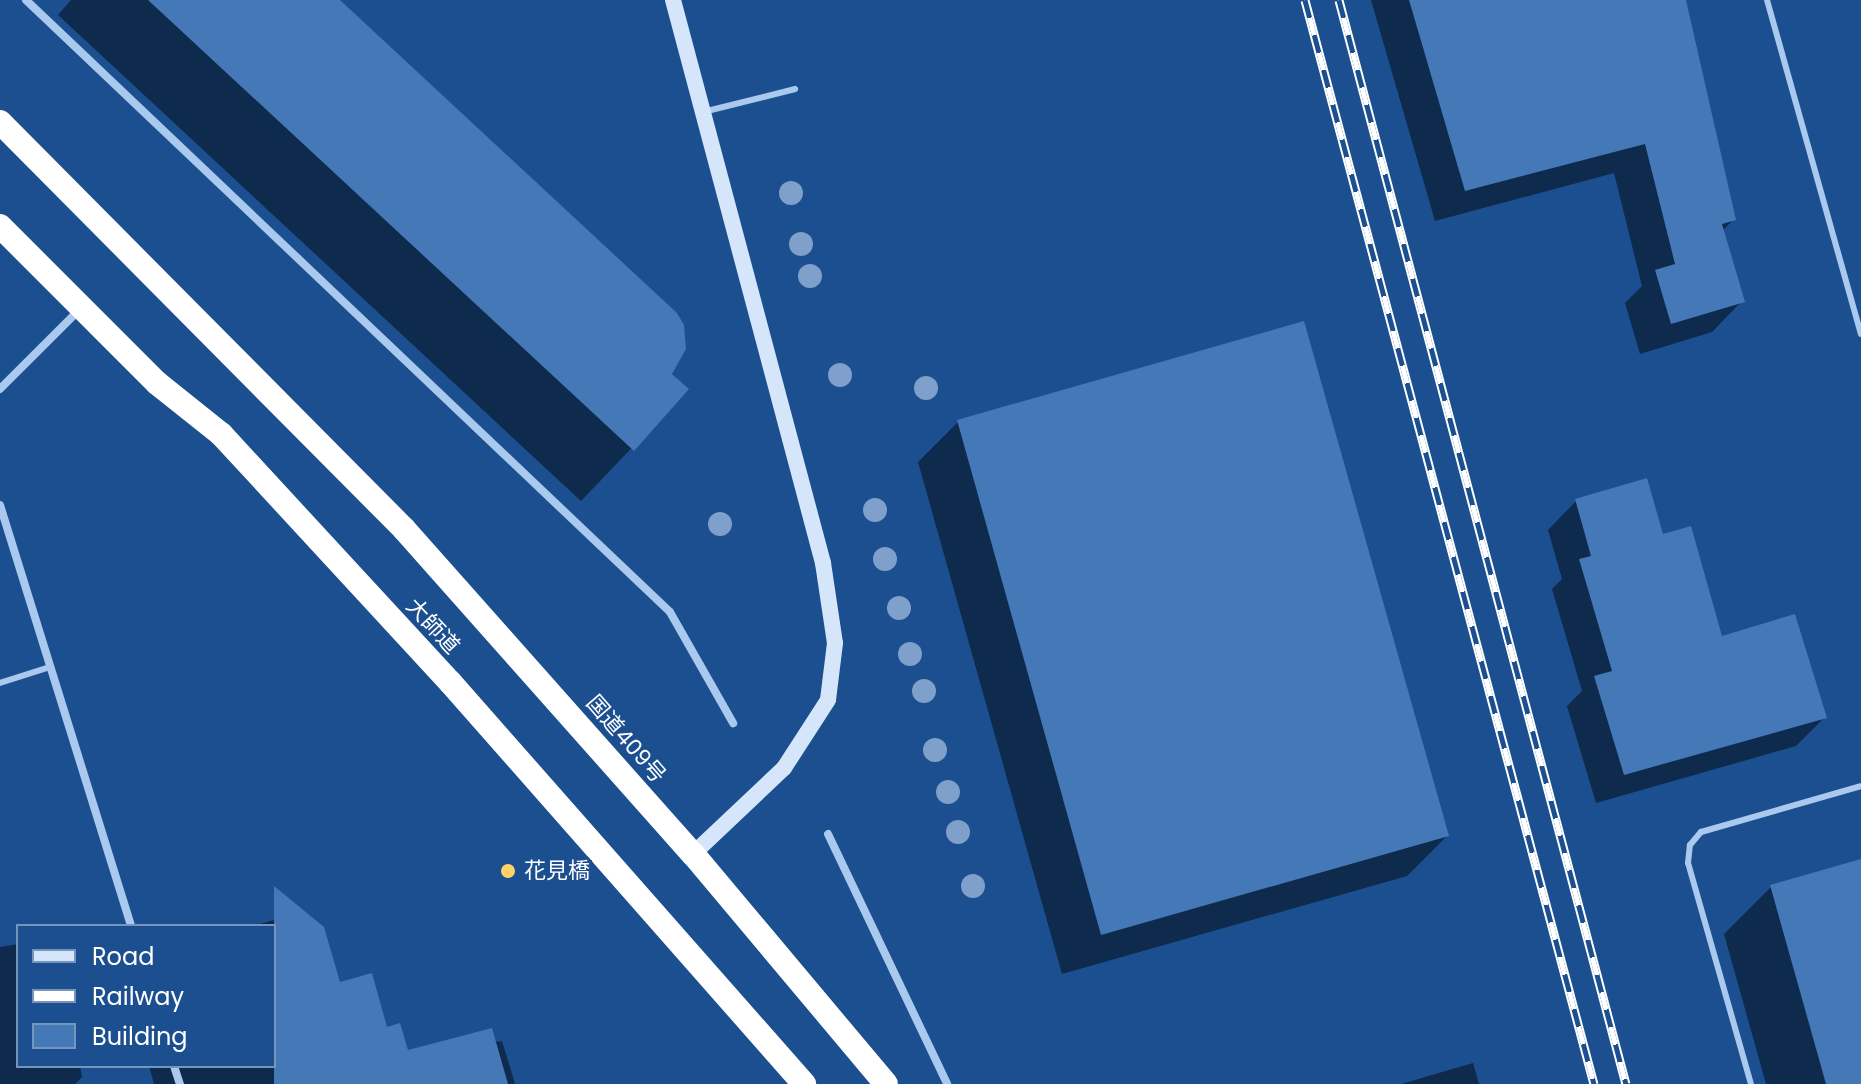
<!DOCTYPE html>
<html>
<head>
<meta charset="utf-8">
<style>
	body { margin:0 }
	#map { position:relative; width:1861px; height:1084px; overflow:hidden; background:#1b4f8f; font-family:Poppins,"Noto Sans JP",sans-serif }
	div>[style] { position:absolute }
	.shadow>* { inset:0; background:#0007 }
	.building>* { inset:0; background:#4478b7 }
	.lane>* { height:6px; margin:-3px; padding:0 3px; transform-origin:3px; border-radius:3px; background:#a9c9ee }
	.street>* { height:8px; margin:-4px; padding:0 4px; transform-origin:4px; border-radius:4px; background:#a9c9ee }
	.secondary>* { height:16px; margin:-8px; padding:0 8px; transform-origin:8px; border-radius:8px; background:#d6e6fa }
	.highway>* { height:24px; margin:-12px; padding:0 12px; transform-origin:12px; border-radius:12px; background:#fff }
	.rail>* { height:9px; margin-top:-4.5px; transform-origin:0; background:repeating-linear-gradient(90deg,#1b4f8f 0 18px,#fff 0 36px); box-sizing:border-box; border-block:2px solid #fff }
	.trees>* { width:24px; height:24px; margin:-12px; border-radius:50%; background:#7ea0ca }
	.dots>* { width:22px; height:22px; translate:-50% -50%; box-sizing:border-box; border:4px solid #1b4f8f; border-radius:50% }
	span { translate:-50% -50%; white-space:nowrap; text-align:center; line-height:1.15; -webkit-text-stroke:6px #1b4f8f; paint-order:stroke }
	.street-label { font-size:22px; color:#fff }
	.poi-label { font-size:22px; color:#fff }
	.left { translate:0 -50%; text-align:left }
	.legend { position:absolute; left:16px; top:924px; width:260px; height:144px; box-sizing:border-box; background:#1b4f8f; border:2px solid #7695bc; margin:0; padding:10px 14px; list-style:none; font-size:24px; color:#fff }
	.legend li { display:flex; align-items:center; gap:16px; height:40px }
	.legend b { width:40px; border:2px solid #7695bc }
</style>
</head>
<body>
<div id="map">
	<div class="shadow">
		<div style="clip-path:polygon(71px 0,338px 0,687px 390px,581px 501px,58px 15px)"></div>
		<div style="clip-path:polygon(1371px 0,1682px 0,1734px 219px,1722px 231px,1742px 301px,1712px 332px,1640px 354px,1625px 303px,1642px 286px,1614px 173px,1435px 221px)"></div>
		<div style="clip-path:polygon(958px 422px,1447px 836px,1407px 876px,1062px 974px,918px 462px)"></div>
		<div style="clip-path:polygon(1576px 501px,1662px 537px,1721px 639px,1824px 718px,1796px 746px,1596px 803px,1567px 706px,1582px 691px,1552px 589px,1562px 579px,1548px 530px)"></div>
		<div style="clip-path:polygon(1861px 861px,1861px 1084px,1766px 1084px,1724px 934px,1771px 887px)"></div>
		<div style="clip-path:polygon(302px 912px,338px 984px,406px 1052px,502px 1041px,515px 1084px,154px 1084px,149px 1066px,274px 1066px,274px 926px,253px 926px)"></div>
		<div style="clip-path:polygon(18px 944px,18px 1066px,80px 1066px,82px 1077px,75px 1084px,0 1084px,0 947px)"></div>
		<div style="clip-path:polygon(1473px 1063px,1479px 1084px,1401px 1084px)"></div>
	</div>
	<div class="building">
		<div style="clip-path:polygon(148px 0,340px 0,677px 313px,684px 325px,686px 349px,672px 374px,689px 389px,634px 451px)"></div>
		<div style="clip-path:polygon(1409px 0,1686px 0,1736px 220px,1722px 224px,1745px 302px,1671px 324px,1655px 270px,1675px 264px,1645px 144px,1465px 191px)"></div>
		<div style="clip-path:polygon(1304px 321px,1449px 836px,1101px 935px,957px 420px)"></div>
		<div style="clip-path:polygon(1647px 478px,1663px 534px,1691px 526px,1722px 636px,1795px 614px,1827px 718px,1624px 775px,1594px 676px,1612px 671px,1579px 559px,1591px 556px,1575px 499px)"></div>
		<div style="clip-path:polygon(1861px 859px,1861px 1084px,1826px 1084px,1770px 885px)"></div>
		<div style="clip-path:polygon(274px 886px,324px 927px,340px 982px,372px 973px,387px 1027px,400px 1023px,408px 1050px,492px 1028px,508px 1084px,274px 1084px)"></div>
	</div>
	<div class="lane">
		<div style="left:1767px;top:0;width:347px;rotate:74.3deg"></div>
		<div style="left:703px;top:112px;width:95px;rotate:-14deg"></div>
		<div style="left:0;top:683px;width:52px;rotate:-17.7deg"></div>
		<div style="left:1751px;top:1084px;width:230px;rotate:-105.9deg"></div>
		<div style="left:1688px;top:863px;width:18px;rotate:-84deg"></div>
		<div style="left:1690px;top:845px;width:17px;rotate:-50deg"></div>
		<div style="left:1701px;top:832px;width:166px;rotate:-16deg"></div>
	</div>
	<div class="street">
		<div style="left:26px;top:0;width:888px;rotate:43.54deg"></div>
		<div style="left:670px;top:612px;width:128px;rotate:60.4deg"></div>
		<div style="left:0;top:389px;width:112px;rotate:-45deg"></div>
		<div style="left:0;top:505px;width:441px;rotate:72.7deg"></div>
		<div style="left:828px;top:834px;width:277px;rotate:64.5deg"></div>
		<div style="left:174px;top:1066px;width:19px;rotate:72deg"></div>
	</div>
	<div class="secondary">
		<div style="left:673px;top:0;width:583px;rotate:75.08deg"></div>
		<div style="left:823px;top:563px;width:81px;rotate:81.5deg"></div>
		<div style="left:835px;top:643px;width:57px;rotate:97deg"></div>
		<div style="left:828px;top:700px;width:81px;rotate:122.9deg"></div>
		<div style="left:784px;top:768px;width:125px;rotate:136.6deg"></div>
	</div>
	<div class="highway">
		<div style="left:0;top:122px;width:573px;rotate:45.21deg"></div>
		<div style="left:404px;top:529px;width:435px;rotate:48.4deg"></div>
		<div style="left:693px;top:854px;width:300px;rotate:50deg"></div>
		<div style="left:0;top:226px;width:222px;rotate:45deg"></div>
		<div style="left:157px;top:383px;width:82px;rotate:38.6deg"></div>
		<div style="left:221px;top:434px;width:338px;rotate:47.3deg"></div>
		<div style="left:450px;top:682px;width:536px;rotate:48.63deg"></div>
	</div>
	<div class="rail">
		<div style="left:1305px;top:0;width:1122px;rotate:75.07deg"></div>
		<div style="left:1339px;top:0;width:1121px;rotate:75.17deg"></div>
	</div>
	<div class="trees">
		<div style="left:791px;top:193px"></div>
		<div style="left:801px;top:244px"></div>
		<div style="left:810px;top:276px"></div>
		<div style="left:840px;top:375px"></div>
		<div style="left:926px;top:388px"></div>
		<div style="left:875px;top:510px"></div>
		<div style="left:720px;top:524px"></div>
		<div style="left:885px;top:559px"></div>
		<div style="left:899px;top:608px"></div>
		<div style="left:910px;top:654px"></div>
		<div style="left:924px;top:691px"></div>
		<div style="left:935px;top:750px"></div>
		<div style="left:948px;top:792px"></div>
		<div style="left:958px;top:832px"></div>
		<div style="left:973px;top:886px"></div>
	</div>
	<div class="dots">
		<div style="left:508px;top:871px;background:#ffd166"></div>
	</div>
	<div class="street-label">
		<span style="left:433px;top:626px;rotate:47deg">大師道</span>
		<span style="left:626px;top:739px;rotate:49deg">国道409号</span>
	</div>
	<div class="poi-label">
		<span class="left" style="left:524px;top:871px">花見橋</span>
	</div>
	<ul class="legend">
	<li><b style="height:10px;background:#d6e6fa"></b>Road</li>
	<li><b style="height:10px;background:#fff"></b>Railway</li>
	<li><b style="height:22px;background:#4478b7"></b>Building</li>
	</ul>
</div>
</body>
</html>
